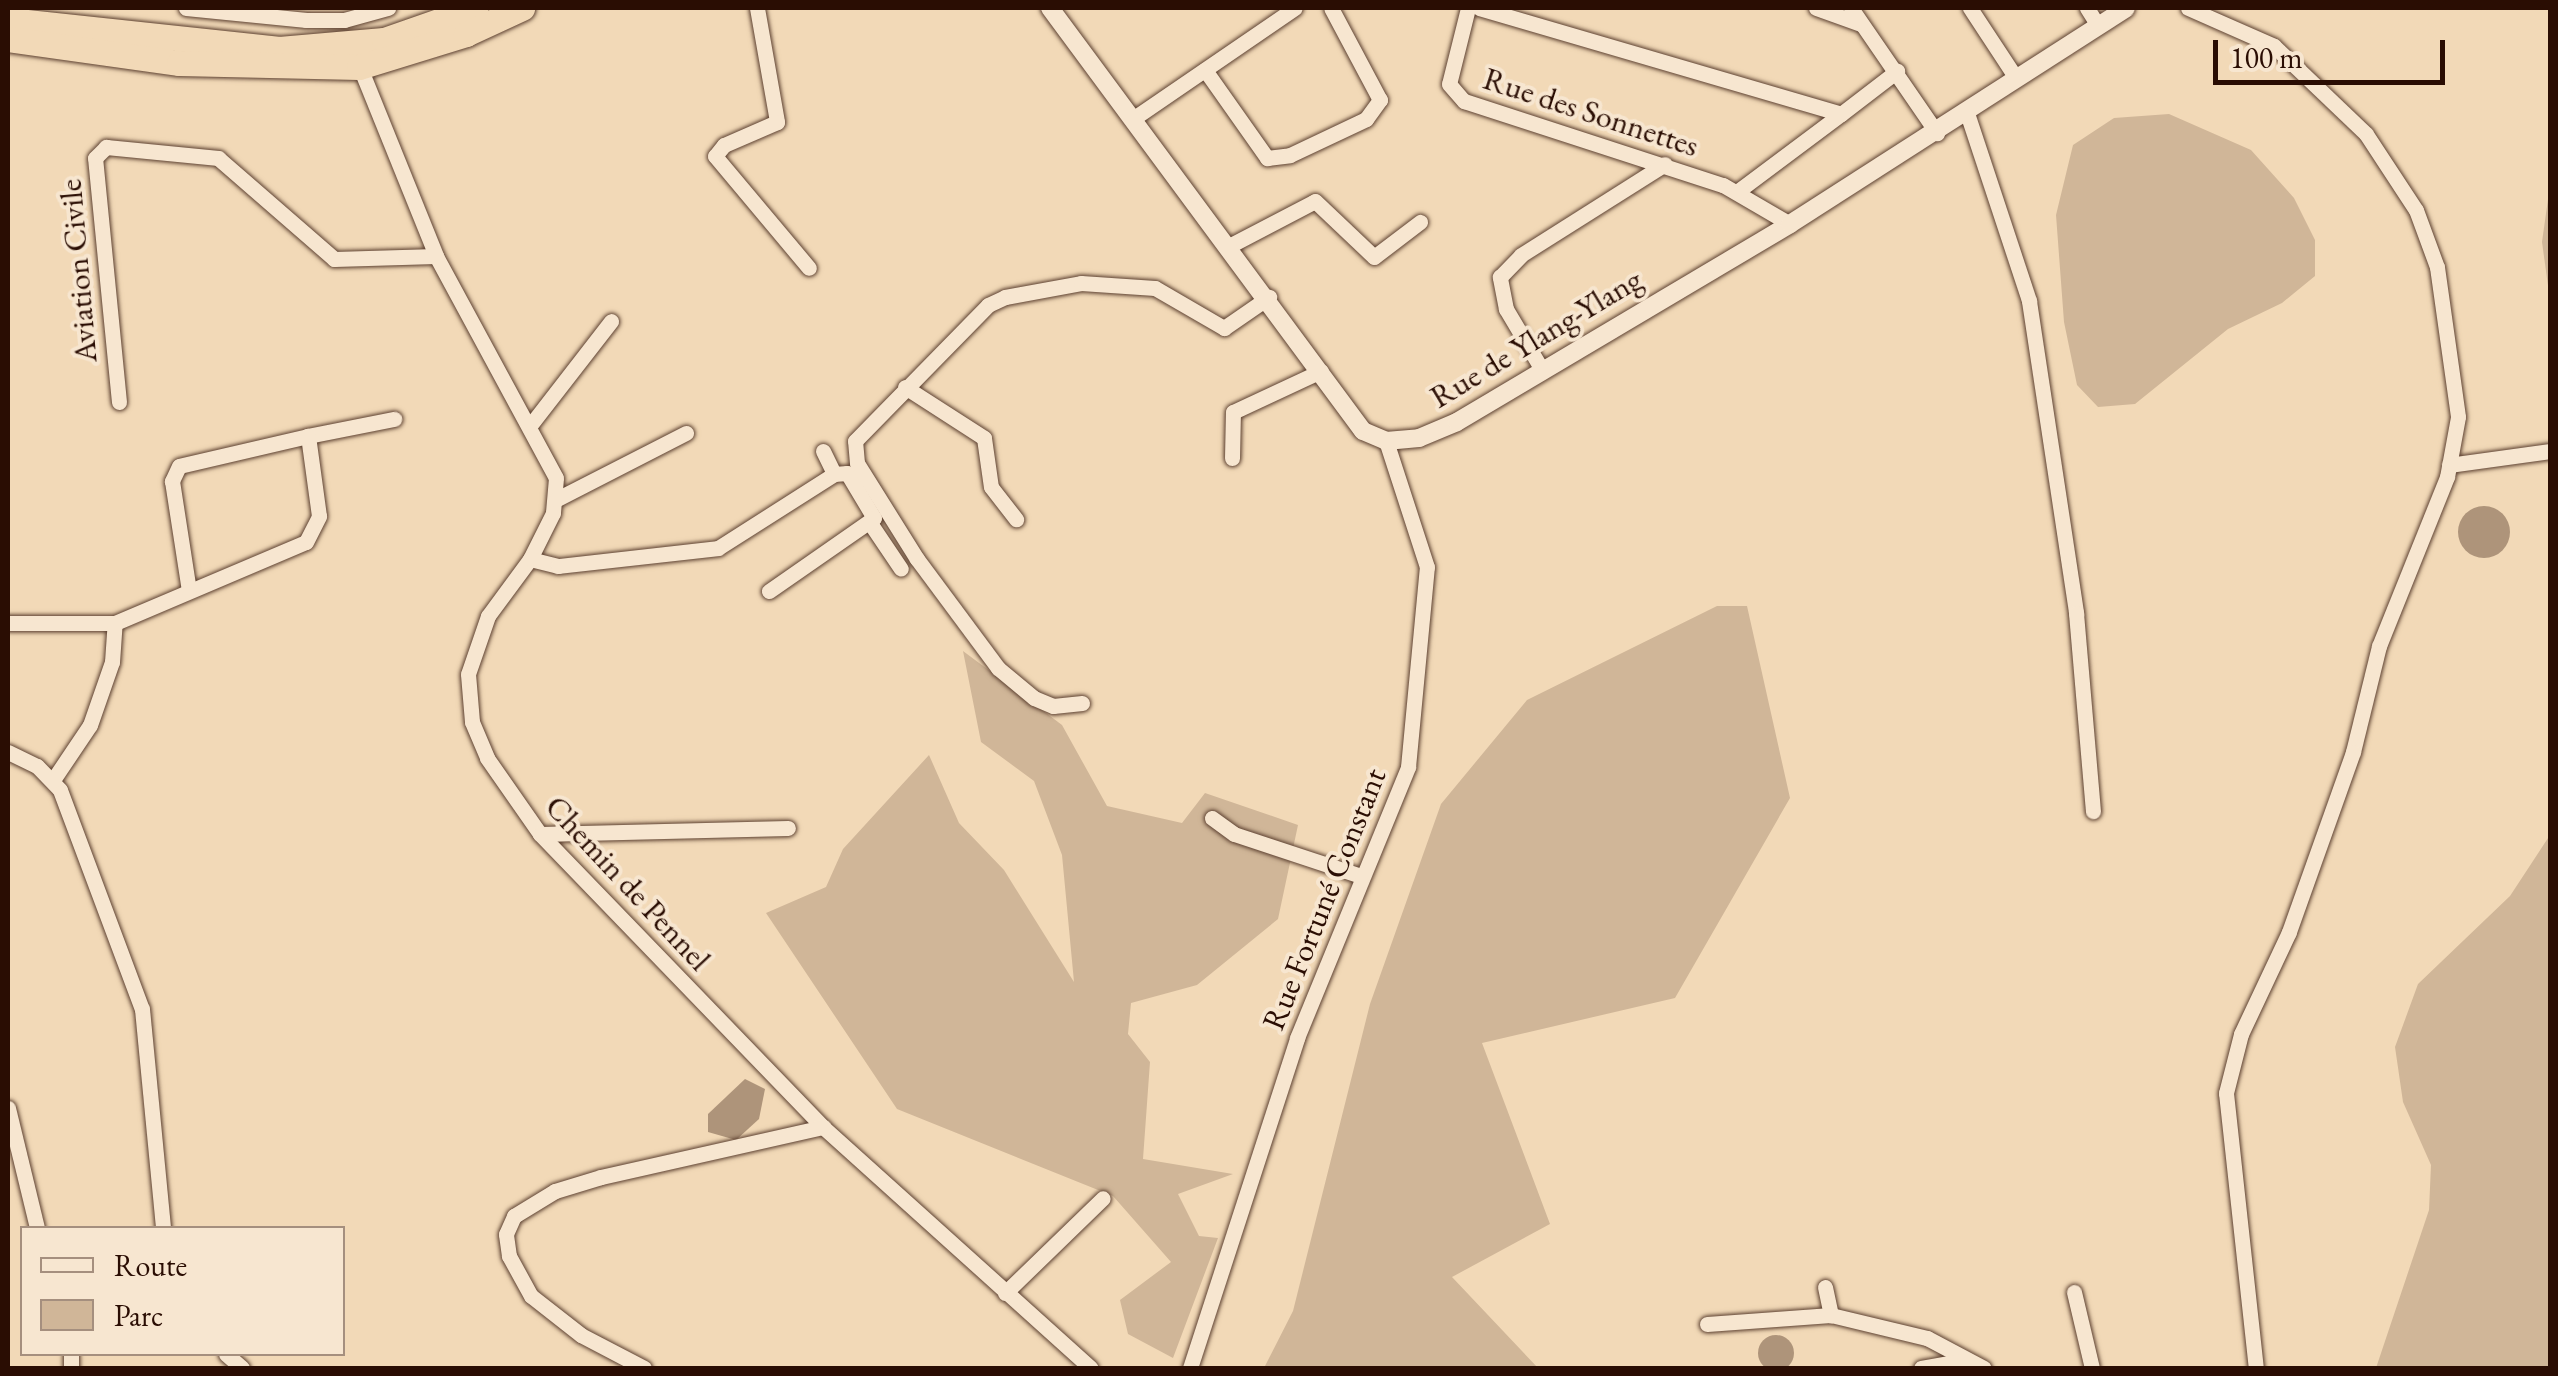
<!DOCTYPE html>
<html>
<head>
<meta charset="utf-8">
<style>
	body { margin:0 }
	#map { position:relative; width:2558px; height:1376px; overflow:hidden; background:#f2d9b7; font-family:"EB Garamond",serif }
	div>[style] { position:absolute }
	.green>* { inset:0; background:#d0b698 }
	.water>* { inset:0; background:#ae947a }
	.round { border-radius:50% }
	.roads { filter:drop-shadow(0 0 2px #5c4030) drop-shadow(0 0 2px #5c4030) }
	.minor>* { height:15px; margin:-7.5px; padding:0 7.5px; transform-origin:7.5px; border-radius:7.5px; background:#f7e6d0 }
	.tertiary>* { height:18px; margin:-9px; padding:0 9px; transform-origin:9px; border-radius:9px; background:#f7e6d0 }
	.trunk>* { height:25px; margin:-12.5px; padding:0 12.5px; transform-origin:12.5px; border-radius:12.5px; background:#f2d9b7 }
	span { translate:-50% -50%; white-space:nowrap; text-align:center; line-height:1.15; -webkit-text-stroke:8px #f7e6d0; paint-order:stroke }
	.street-label { font-size:32px; color:#2a0d03 }
	.frame { position:absolute; inset:0; border:10px solid #2a0d03; pointer-events:none }
	.legend { position:absolute; left:20px; top:1226px; width:325px; height:130px; box-sizing:border-box; background:#f7e6d0; border:2px solid #a58f7e; margin:0; padding:12px 18px; list-style:none; font-size:30px; color:#2a0d03 }
	.legend li { display:flex; align-items:center; gap:20px; height:50px }
	.legend b { width:50px; border:2px solid #a58f7e }
	.scale { position:absolute; left:2213px; top:40px; width:232px; height:45px; box-sizing:border-box; border:5px solid #2a0d03; border-top:0; padding-left:12px; font-size:30px; line-height:35px; white-space:nowrap; color:#2a0d03; -webkit-text-stroke:8px #f7e6d0; paint-order:stroke }
</style>
</head>
<body>
<div id="map">
	<div class="green">
		<div style="clip-path:polygon(2169px 114px,2251px 150px,2294px 198px,2315px 240px,2315px 276px,2282px 303px,2228px 329px,2135px 404px,2098px 407px,2077px 385px,2064px 322px,2056px 215px,2073px 145px,2114px 118px)"></div>
		<div style="clip-path:polygon(2550px 185px,2550px 300px,2542px 242px)"></div>
		<div style="clip-path:polygon(1717px 606px,1747px 606px,1790px 798px,1675px 998px,1482px 1043px,1550px 1224px,1452px 1277px,1538px 1368px,1264px 1368px,1293px 1311px,1370px 1004px,1441px 804px,1527px 700px)"></div>
		<div style="clip-path:polygon(963px 651px,1062px 725px,1107px 806px,1182px 823px,1205px 793px,1298px 825px,1278px 919px,1197px 985px,1131px 1003px,1128px 1034px,1150px 1062px,1143px 1159px,1233px 1174px,1178px 1194px,1199px 1236px,1218px 1238px,1173px 1358px,1128px 1334px,1120px 1300px,1171px 1262px,1113px 1196px,897px 1109px,766px 913px,826px 887px,843px 849px,929px 755px,959px 823px,1004px 870px,1074px 982px,1062px 855px,1034px 781px,981px 742px)"></div>
		<div style="clip-path:polygon(2550px 835px,2550px 1368px,2376px 1368px,2429px 1210px,2431px 1165px,2403px 1102px,2395px 1047px,2418px 984px,2510px 896px)"></div>
	</div>
	<div class="water">
		<div class="round" style="left:2458px;top:506px;width:52px;height:52px"></div>
		<div style="clip-path:polygon(745px 1079px,765px 1089px,759px 1119px,736px 1140px,708px 1132px,708px 1114px)"></div>
		<div class="round" style="left:1758px;top:1335px;width:36px;height:36px"></div>
	</div>
	<div class="roads">
		<div class="minor">
			<div style="left:186px;top:8px;width:121px;rotate:5.7deg"></div>
			<div style="left:306px;top:20px;width:38px"></div>
			<div style="left:344px;top:20px;width:46px;rotate:-15.3deg"></div>
			<div style="left:757px;top:8px;width:116px;rotate:80deg"></div>
			<div style="left:777px;top:122px;width:58px;rotate:156.5deg"></div>
			<div style="left:724px;top:145px;width:14px;rotate:129deg"></div>
			<div style="left:715px;top:156px;width:146px;rotate:50deg"></div>
			<div style="left:1468px;top:8px;width:78px;rotate:104deg"></div>
			<div style="left:1449px;top:84px;width:23px;rotate:49deg"></div>
			<div style="left:1464px;top:101px;width:272px;rotate:18deg"></div>
			<div style="left:1723px;top:185px;width:78px;rotate:30.2deg"></div>
			<div style="left:1479px;top:8px;width:377px;rotate:16.3deg"></div>
			<div style="left:1841px;top:114px;width:71px;rotate:-37.5deg"></div>
			<div style="left:1816px;top:8px;width:48px;rotate:19.6deg"></div>
			<div style="left:1851px;top:8px;width:152px;rotate:55.5deg"></div>
			<div style="left:1970px;top:8px;width:84px;rotate:56.7deg"></div>
			<div style="left:2087px;top:8px;width:19px;rotate:58deg"></div>
			<div style="left:2188px;top:8px;width:94px;rotate:23.8deg"></div>
			<div style="left:2274px;top:46px;width:127px;rotate:43.7deg"></div>
			<div style="left:2366px;top:134px;width:91px;rotate:56.7deg"></div>
			<div style="left:2416px;top:210px;width:61px;rotate:69.8deg"></div>
			<div style="left:2437px;top:267px;width:151px;rotate:82deg"></div>
			<div style="left:2458px;top:417px;width:61px;rotate:100.4deg"></div>
			<div style="left:2447px;top:477px;width:182px;rotate:111.9deg"></div>
			<div style="left:2379px;top:646px;width:109px;rotate:103.8deg"></div>
			<div style="left:2353px;top:752px;width:191px;rotate:109.6deg"></div>
			<div style="left:2289px;top:932px;width:113px;rotate:115.2deg"></div>
			<div style="left:2241px;top:1034px;width:61px;rotate:104.3deg"></div>
			<div style="left:2226px;top:1093px;width:277px;rotate:83.8deg"></div>
			<div style="left:357px;top:60px;width:211px;rotate:68deg"></div>
			<div style="left:436px;top:256px;width:252px;rotate:61.6deg"></div>
			<div style="left:556px;top:478px;width:35px;rotate:95deg"></div>
			<div style="left:553px;top:513px;width:51px;rotate:116.6deg"></div>
			<div style="left:530px;top:559px;width:71px;rotate:126.4deg"></div>
			<div style="left:488px;top:616px;width:61px;rotate:109deg"></div>
			<div style="left:468px;top:674px;width:48px;rotate:85.2deg"></div>
			<div style="left:472px;top:722px;width:39px;rotate:67deg"></div>
			<div style="left:487px;top:758px;width:93px;rotate:55.1deg"></div>
			<div style="left:540px;top:834px;width:407px;rotate:46deg"></div>
			<div style="left:823px;top:1127px;width:360px;rotate:42deg"></div>
			<div style="left:1205px;top:70px;width:108px;rotate:54.8deg"></div>
			<div style="left:1267px;top:158px;width:23px;rotate:-7deg"></div>
			<div style="left:1290px;top:155px;width:84px;rotate:-25.3deg"></div>
			<div style="left:1366px;top:119px;width:24px;rotate:-54deg"></div>
			<div style="left:1380px;top:100px;width:104px;rotate:-118deg"></div>
			<div style="left:1967px;top:113px;width:198px;rotate:71.7deg"></div>
			<div style="left:2029px;top:301px;width:316px;rotate:81.4deg"></div>
			<div style="left:2076px;top:613px;width:199px;rotate:85.1deg"></div>
			<div style="left:1137px;top:116px;width:191px;rotate:-34.4deg"></div>
			<div style="left:1738px;top:191px;width:129px;rotate:-36.8deg"></div>
			<div style="left:1229px;top:246px;width:97px;rotate:-27.6deg"></div>
			<div style="left:1315px;top:201px;width:81px;rotate:43.5deg"></div>
			<div style="left:1374px;top:257px;width:58px;rotate:-37.3deg"></div>
			<div style="left:1541px;top:368px;width:69px;rotate:-120.7deg"></div>
			<div style="left:1506px;top:309px;width:33px;rotate:-101deg"></div>
			<div style="left:1500px;top:277px;width:30px;rotate:-46deg"></div>
			<div style="left:1521px;top:255px;width:170px;rotate:-32.3deg"></div>
			<div style="left:905px;top:387px;width:94px;rotate:32.8deg"></div>
			<div style="left:984px;top:438px;width:49px;rotate:81.9deg"></div>
			<div style="left:991px;top:487px;width:41px;rotate:52deg"></div>
			<div style="left:119px;top:402px;width:245px;rotate:-95.6deg"></div>
			<div style="left:95px;top:158px;width:16px;rotate:-45deg"></div>
			<div style="left:106px;top:147px;width:113px;rotate:5.6deg"></div>
			<div style="left:218px;top:158px;width:154px;rotate:41deg"></div>
			<div style="left:334px;top:259px;width:102px;rotate:-1.7deg"></div>
			<div style="left:532px;top:423px;width:129px;rotate:-52.2deg"></div>
			<div style="left:308px;top:436px;width:88px;rotate:-11.2deg"></div>
			<div style="left:823px;top:451px;width:25px;rotate:64deg"></div>
			<div style="left:1232px;top:458px;width:46px;rotate:-88.8deg"></div>
			<div style="left:1233px;top:412px;width:97px;rotate:-25deg"></div>
			<div style="left:2449px;top:465px;width:102px;rotate:-7.9deg"></div>
			<div style="left:557px;top:499px;width:145px;rotate:-27.1deg"></div>
			<div style="left:870px;top:523px;width:55px;rotate:56deg"></div>
			<div style="left:530px;top:559px;width:29px;rotate:14deg"></div>
			<div style="left:558px;top:566px;width:161px;rotate:-6.4deg"></div>
			<div style="left:718px;top:548px;width:138px;rotate:-32.5deg"></div>
			<div style="left:834px;top:474px;width:13px;rotate:-4deg"></div>
			<div style="left:847px;top:473px;width:52px;rotate:59deg"></div>
			<div style="left:874px;top:518px;width:128px;rotate:145.2deg"></div>
			<div style="left:8px;top:623px;width:107px"></div>
			<div style="left:115px;top:623px;width:207px;rotate:-23deg"></div>
			<div style="left:306px;top:542px;width:29px;rotate:-63deg"></div>
			<div style="left:319px;top:516px;width:81px;rotate:-97.8deg"></div>
			<div style="left:308px;top:436px;width:132px;rotate:166.9deg"></div>
			<div style="left:179px;top:466px;width:17px;rotate:115deg"></div>
			<div style="left:172px;top:481px;width:111px;rotate:81.2deg"></div>
			<div style="left:1082px;top:703px;width:29px;rotate:174deg"></div>
			<div style="left:1053px;top:706px;width:21px;rotate:-157deg"></div>
			<div style="left:1034px;top:698px;width:47px;rotate:-140.2deg"></div>
			<div style="left:998px;top:668px;width:136px;rotate:-126.6deg"></div>
			<div style="left:917px;top:559px;width:113px;rotate:-122deg"></div>
			<div style="left:857px;top:463px;width:22px;rotate:-95deg"></div>
			<div style="left:855px;top:441px;width:190px;rotate:-45.6deg"></div>
			<div style="left:988px;top:305px;width:19px;rotate:-25deg"></div>
			<div style="left:1005px;top:297px;width:77px;rotate:-10.4deg"></div>
			<div style="left:1081px;top:283px;width:74px;rotate:3.9deg"></div>
			<div style="left:1155px;top:288px;width:80px;rotate:30.1deg"></div>
			<div style="left:1224px;top:328px;width:55px;rotate:-34.6deg"></div>
			<div style="left:8px;top:752px;width:32px;rotate:26deg"></div>
			<div style="left:37px;top:766px;width:33px;rotate:46deg"></div>
			<div style="left:60px;top:790px;width:234px;rotate:69.5deg"></div>
			<div style="left:142px;top:1009px;width:220px;rotate:84.5deg"></div>
			<div style="left:53px;top:780px;width:66px;rotate:-56.1deg"></div>
			<div style="left:90px;top:725px;width:67px;rotate:-70.8deg"></div>
			<div style="left:112px;top:662px;width:39px;rotate:-86deg"></div>
			<div style="left:1212px;top:818px;width:27px;rotate:36deg"></div>
			<div style="left:1234px;top:834px;width:131px;rotate:18.3deg"></div>
			<div style="left:540px;top:834px;width:248px;rotate:-1.4deg"></div>
			<div style="left:8px;top:1108px;width:123px;rotate:76.4deg"></div>
			<div style="left:1825px;top:1287px;width:29px;rotate:78deg"></div>
			<div style="left:2074px;top:1292px;width:78px;rotate:76.7deg"></div>
			<div style="left:1005px;top:1293px;width:136px;rotate:-44.1deg"></div>
			<div style="left:1707px;top:1324px;width:124px;rotate:-4.2deg"></div>
			<div style="left:1831px;top:1315px;width:99px;rotate:13.5deg"></div>
			<div style="left:1927px;top:1338px;width:64px;rotate:27.8deg"></div>
			<div style="left:71px;top:1354px;width:14px;rotate:90deg"></div>
			<div style="left:226px;top:1354px;width:21px;rotate:41deg"></div>
			<div style="left:644px;top:1368px;width:71px;rotate:-152.4deg"></div>
			<div style="left:581px;top:1335px;width:63px;rotate:-142deg"></div>
			<div style="left:531px;top:1296px;width:46px;rotate:-118.8deg"></div>
			<div style="left:509px;top:1256px;width:22px;rotate:-98deg"></div>
			<div style="left:506px;top:1234px;width:20px;rotate:-66deg"></div>
			<div style="left:514px;top:1216px;width:48px;rotate:-31.4deg"></div>
			<div style="left:555px;top:1191px;width:48px;rotate:-16.9deg"></div>
			<div style="left:601px;top:1177px;width:228px;rotate:-12.7deg"></div>
			<div style="left:1190px;top:1368px;width:347px;rotate:-72deg"></div>
			<div style="left:1297px;top:1038px;width:293px;rotate:-67.7deg"></div>
			<div style="left:1408px;top:767px;width:201px;rotate:-84.6deg"></div>
			<div style="left:1427px;top:567px;width:133px;rotate:-108deg"></div>
			<div style="left:1921px;top:1368px;width:46px;rotate:-10.1deg"></div>
		</div>
		<div class="tertiary">
			<div style="left:1050px;top:8px;width:526px;rotate:53.5deg"></div>
			<div style="left:1363px;top:431px;width:25px;rotate:23deg"></div>
			<div style="left:1386px;top:441px;width:33px;rotate:-5deg"></div>
			<div style="left:1419px;top:438px;width:41px;rotate:-22.8deg"></div>
			<div style="left:1457px;top:422px;width:387px;rotate:-30.7deg"></div>
			<div style="left:1790px;top:224px;width:399px;rotate:-32.7deg"></div>
		</div>
		<div class="trunk">
			<div style="left:8px;top:20px;width:273px;rotate:6.1deg"></div>
			<div style="left:279px;top:49px;width:105px;rotate:-4.9deg"></div>
			<div style="left:384px;top:40px;width:97px;rotate:-19.2deg"></div>
			<div style="left:8px;top:39px;width:173px;rotate:8deg"></div>
			<div style="left:179px;top:63px;width:180px;rotate:1.3deg"></div>
			<div style="left:359px;top:67px;width:112px;rotate:-17.1deg"></div>
			<div style="left:466px;top:34px;width:62px;rotate:-24.9deg"></div>
		</div>
	</div>
	<div class="street-label">
		<span style="left:1591px;top:112px;rotate:18deg">Rue des Sonnettes</span>
		<span style="left:78px;top:271px;rotate:-95deg">Aviation Civile</span>
		<span style="left:1536px;top:338px;rotate:-31deg">Rue de Ylang-Ylang</span>
		<span style="left:628px;top:883px;rotate:47deg">Chemin de Pennel</span>
		<span style="left:1324px;top:899px;rotate:-68deg">Rue Fortuné Constant</span>
	</div>
	<div class="frame"></div>
	<ul class="legend">
	<li><b style="height:12px;background:#f7e6d0"></b>Route</li>
	<li><b style="height:28px;background:#d0b698"></b>Parc</li>
	</ul>
	<div class="scale">100 m</div>
</div>
</body>
</html>
